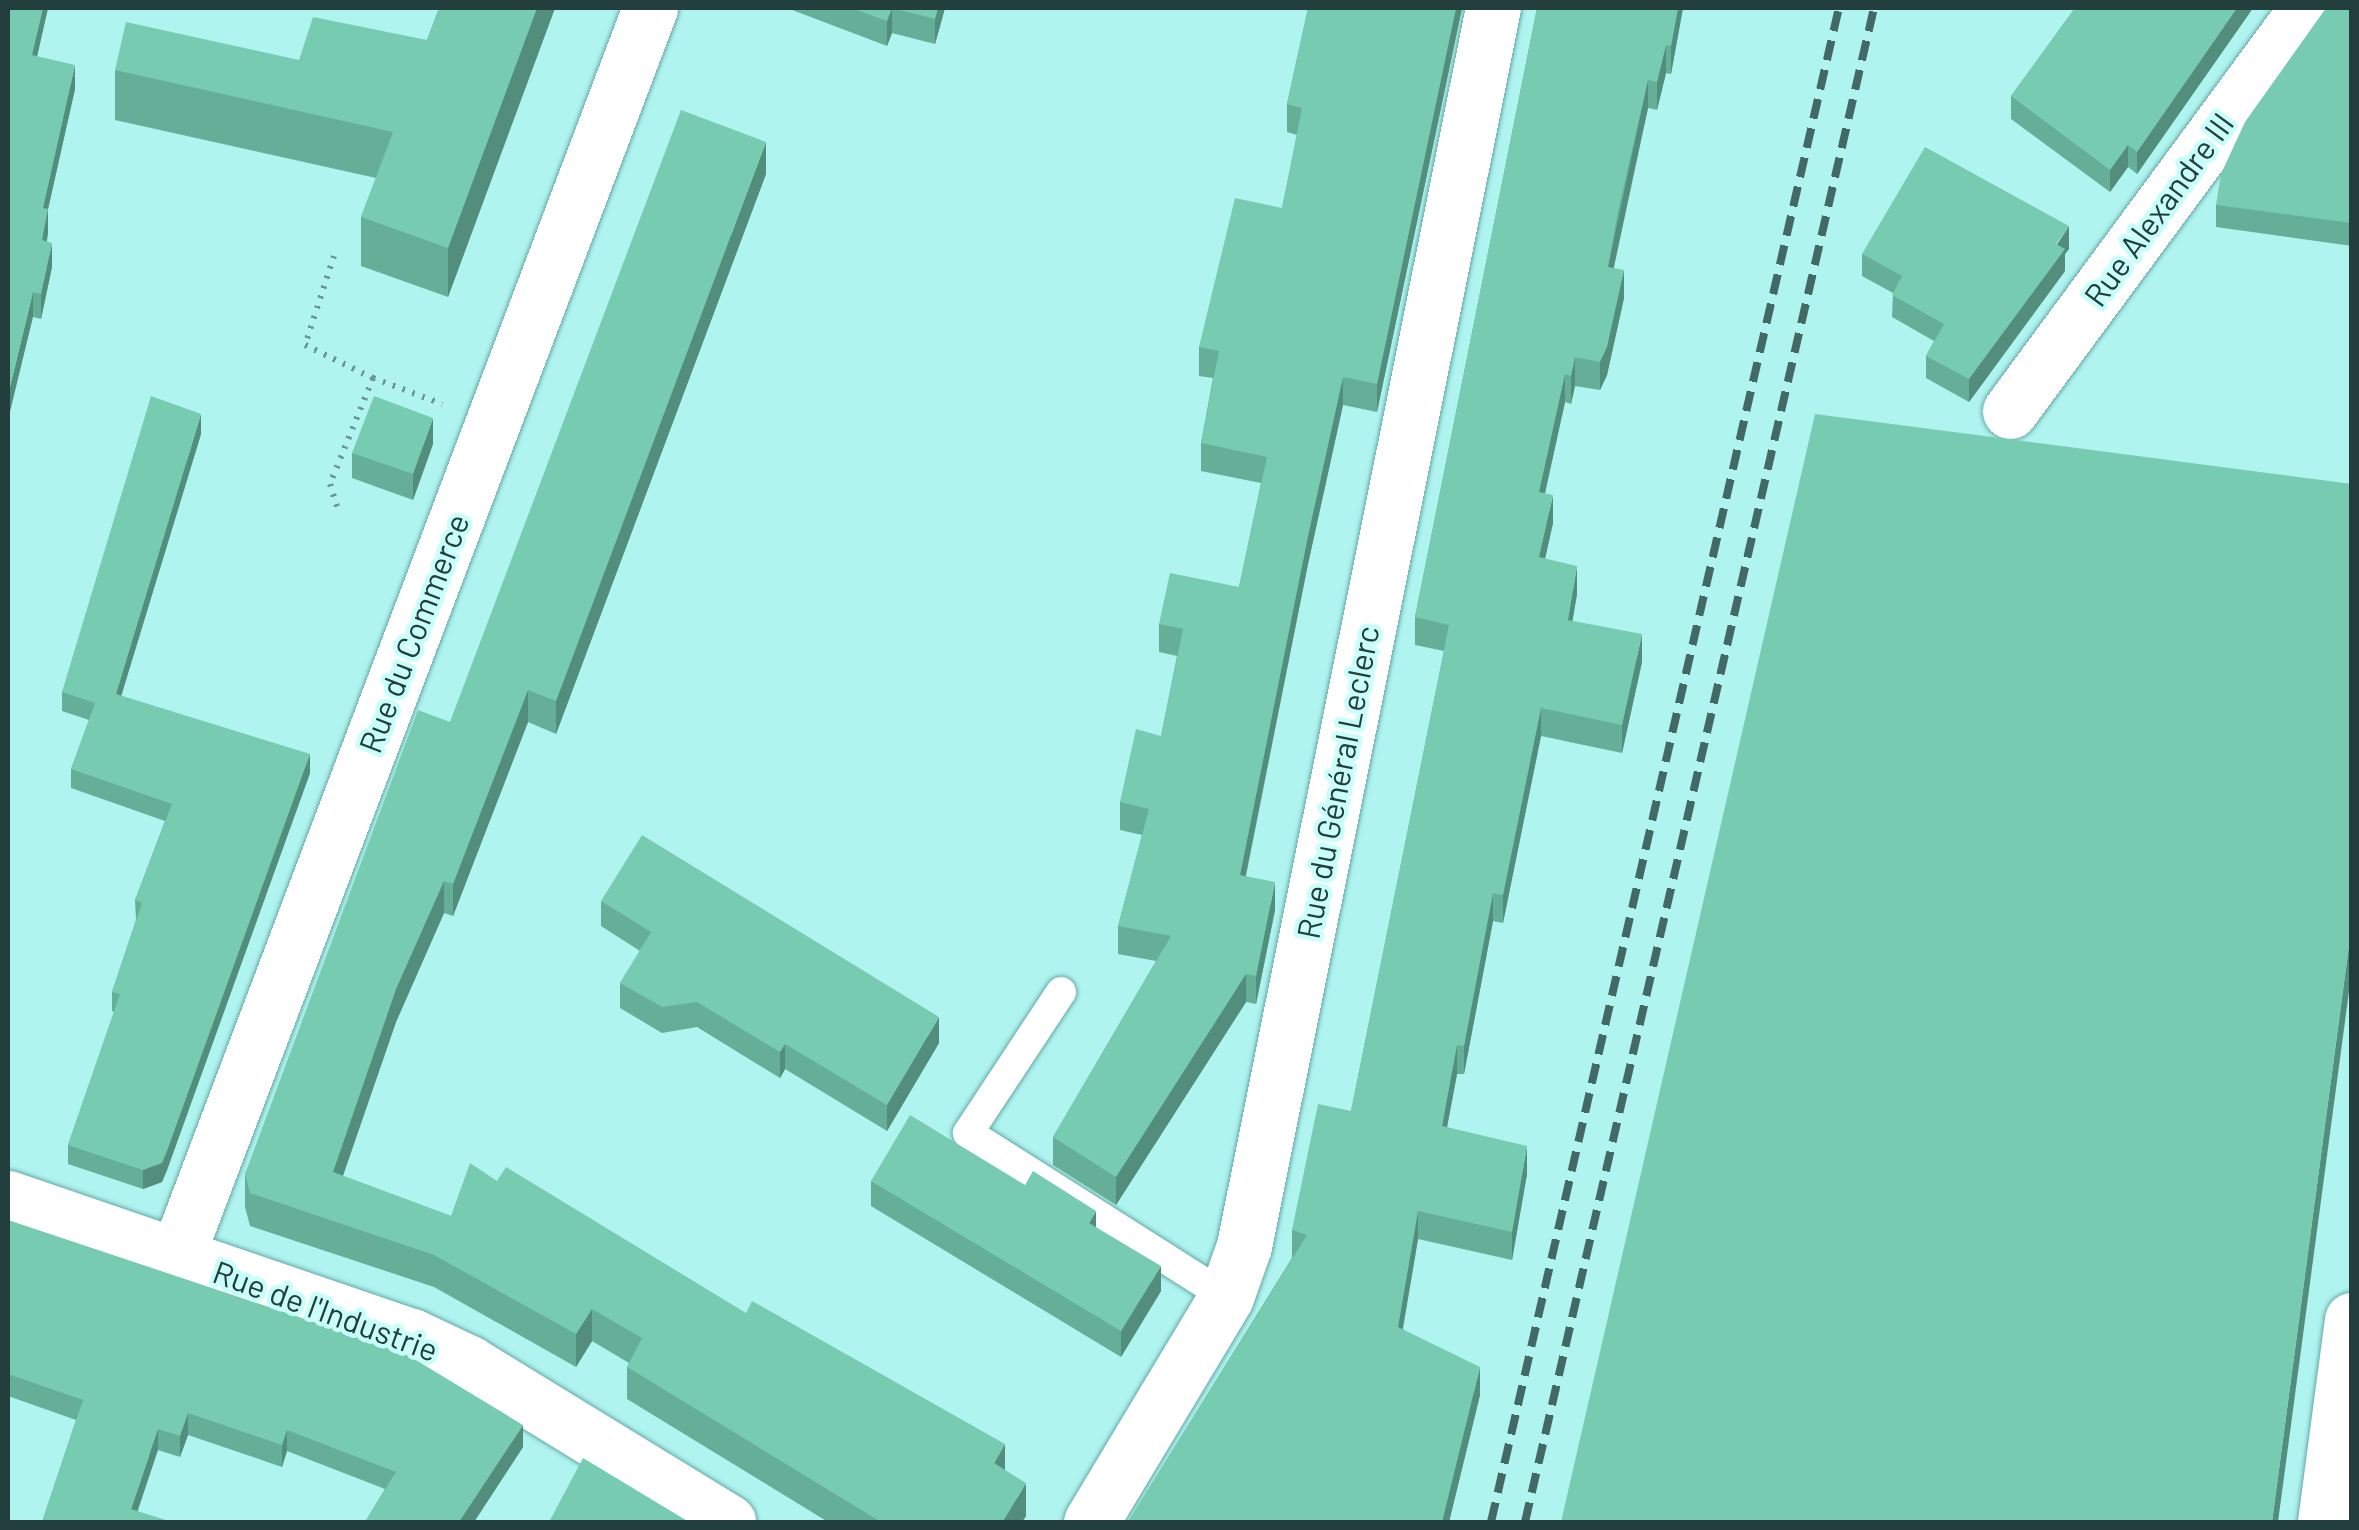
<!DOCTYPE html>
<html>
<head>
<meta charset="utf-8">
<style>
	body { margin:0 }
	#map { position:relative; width:2359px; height:1530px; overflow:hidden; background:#b0f4f0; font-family:Barlow,sans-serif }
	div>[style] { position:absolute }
	.path>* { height:6px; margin-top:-3px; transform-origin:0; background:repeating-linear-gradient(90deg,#699896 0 2.5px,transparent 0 10.5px) }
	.roads { filter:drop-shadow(0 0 2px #65a8a5) drop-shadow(0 0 2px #65a8a5) }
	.lane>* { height:30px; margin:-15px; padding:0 15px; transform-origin:15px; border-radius:15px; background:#fff }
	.street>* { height:55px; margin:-27.5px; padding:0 27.5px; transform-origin:27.5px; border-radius:27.5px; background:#fff }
	.rail>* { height:8px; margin-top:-4px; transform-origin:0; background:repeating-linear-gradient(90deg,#436967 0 20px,transparent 0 30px) }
	.wall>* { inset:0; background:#65af98 }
	.shaded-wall>* { inset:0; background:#538e7c }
	.building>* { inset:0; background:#76cbb1 }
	span { translate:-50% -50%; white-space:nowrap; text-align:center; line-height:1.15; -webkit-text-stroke:9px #c9fffb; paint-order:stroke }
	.street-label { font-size:32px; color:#223e3d }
	.frame { position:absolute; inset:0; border:10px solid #223e3d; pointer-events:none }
</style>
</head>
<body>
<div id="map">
	<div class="path">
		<div style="left:334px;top:256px;width:94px;rotate:108deg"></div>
		<div style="left:305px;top:345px;width:76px;rotate:25.9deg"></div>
		<div style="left:373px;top:378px;width:114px;rotate:112.1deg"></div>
		<div style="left:330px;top:484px;width:27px;rotate:73deg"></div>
		<div style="left:373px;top:378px;width:74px;rotate:20.6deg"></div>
	</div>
	<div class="roads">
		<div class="lane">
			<div style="left:1061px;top:992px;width:169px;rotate:123.4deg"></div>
			<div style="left:968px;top:1133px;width:306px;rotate:32.4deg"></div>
		</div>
		<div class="street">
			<div style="left:2010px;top:411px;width:501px;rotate:-53.61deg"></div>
			<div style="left:8px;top:1198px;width:427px;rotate:18.9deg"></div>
			<div style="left:412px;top:1336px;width:63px;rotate:25.3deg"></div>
			<div style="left:469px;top:1363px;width:304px;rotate:31.5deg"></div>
			<div style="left:176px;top:1258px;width:1337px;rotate:-69.23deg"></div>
			<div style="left:1091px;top:1522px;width:262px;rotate:-59deg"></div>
			<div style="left:1226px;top:1297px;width:54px;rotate:-70.6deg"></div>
			<div style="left:1244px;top:1246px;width:1263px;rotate:-78.63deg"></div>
			<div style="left:2325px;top:1522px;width:204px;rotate:-82.4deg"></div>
		</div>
	</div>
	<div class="rail">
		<div style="left:1491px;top:1522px;width:1553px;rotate:-77.06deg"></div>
		<div style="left:1525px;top:1522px;width:1554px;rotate:-77.02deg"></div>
	</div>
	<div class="wall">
		<div style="clip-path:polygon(8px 8px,48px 8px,37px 56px,75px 89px,48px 209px,48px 233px,47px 241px,52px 267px,41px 319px,33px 317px)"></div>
		<div style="clip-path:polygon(439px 8px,555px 8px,448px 297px,361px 266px,361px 217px,376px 178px,115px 120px,115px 70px,299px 60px,427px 40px)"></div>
		<div style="clip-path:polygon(787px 8px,945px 8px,935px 44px,892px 33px,887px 46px)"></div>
		<div style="clip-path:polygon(1308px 8px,1462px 8px,1377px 412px,1343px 405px,1308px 564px,1246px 876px,1275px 910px,1256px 1004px,1246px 1002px,1116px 1205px,1053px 1165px,1053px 1137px,1156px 961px,1118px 954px,1118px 926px,1142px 835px,1120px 830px,1120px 802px,1161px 736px,1177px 656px,1159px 652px,1159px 624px,1239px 587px,1261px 483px,1201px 471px,1201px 443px,1213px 378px,1199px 376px,1199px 347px,1282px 208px,1297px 135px,1287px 132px,1287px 104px)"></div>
		<div style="clip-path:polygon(1537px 8px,1683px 8px,1671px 74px,1666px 73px,1657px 110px,1648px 108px,1618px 240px,1613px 268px,1624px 298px,1607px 375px,1600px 390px,1575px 386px,1571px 404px,1565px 402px,1545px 493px,1553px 523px,1545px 559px,1577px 594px,1572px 621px,1642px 662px,1622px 753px,1541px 736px,1503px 923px,1493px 921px,1464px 1074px,1457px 1074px,1447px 1127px,1527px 1174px,1512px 1260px,1418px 1239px,1403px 1329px,1480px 1395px,1449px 1522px,1128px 1522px,1292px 1258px,1292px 1230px,1351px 1111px,1444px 651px,1415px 645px,1415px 617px)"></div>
		<div style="clip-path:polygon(2075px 8px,2253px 8px,2137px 174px,2128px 167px,2110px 192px,2011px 119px,2011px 96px)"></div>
		<div style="clip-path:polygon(2352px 8px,2352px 246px,2216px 227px,2216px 205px)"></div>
		<div style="clip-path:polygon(766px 174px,556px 734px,528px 722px,453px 916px,444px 913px,396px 1022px,343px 1176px,451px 1216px,497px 1181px,1005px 1470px,1026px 1516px,1022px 1522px,828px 1522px,627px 1399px,627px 1367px,629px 1363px,592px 1341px,576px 1367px,434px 1287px,250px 1226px,245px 1207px,245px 1174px,450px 722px)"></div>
		<div style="clip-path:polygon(2069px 249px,2065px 254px,2065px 271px,1969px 402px,1926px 378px,1926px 356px,1934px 341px,1892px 317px,1893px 293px,1862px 276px,1862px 254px)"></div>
		<div style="clip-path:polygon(201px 434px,121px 696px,310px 773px,167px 1170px,162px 1182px,143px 1189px,68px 1164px,68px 1145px,114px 1012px,112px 1011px,112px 992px,136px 920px,135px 900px,165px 821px,71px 788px,71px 769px,89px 720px,62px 711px,62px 692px)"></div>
		<div style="clip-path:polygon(433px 444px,413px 500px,352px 478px,352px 453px)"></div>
		<div style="clip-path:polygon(601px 901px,939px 1043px,887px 1131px,785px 1069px,780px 1078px,697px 1027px,662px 1033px,620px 1008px,620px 983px,640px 951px,601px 926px)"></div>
		<div style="clip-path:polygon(871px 1181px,1096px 1227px,1161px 1291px,1121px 1357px,871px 1206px)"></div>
		<div style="clip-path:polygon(8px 1220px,523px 1447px,474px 1522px,365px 1522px,385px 1489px,287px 1451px,282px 1467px,188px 1435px,180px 1457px,158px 1450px,42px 1522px,76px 1420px,8px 1396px)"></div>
	</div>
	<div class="shaded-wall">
		<div style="clip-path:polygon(43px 8px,48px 8px,32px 79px,32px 55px)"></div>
		<div style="clip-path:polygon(537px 8px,555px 8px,448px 297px,448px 248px)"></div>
		<div style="clip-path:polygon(892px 8px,892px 33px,887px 46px,887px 21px)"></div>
		<div style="clip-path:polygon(938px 8px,945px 8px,935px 44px,935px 19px)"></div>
		<div style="clip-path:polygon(1456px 8px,1462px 8px,1377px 412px,1377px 384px)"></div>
		<div style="clip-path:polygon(1678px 8px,1683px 8px,1671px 74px,1671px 46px)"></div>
		<div style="clip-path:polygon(2237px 8px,2253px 8px,2137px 174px,2137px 152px)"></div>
		<div style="clip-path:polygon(1666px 45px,1666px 73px,1657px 110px,1657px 82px)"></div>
		<div style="clip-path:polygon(75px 65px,75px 89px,48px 209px,48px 233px,42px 265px,43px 208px)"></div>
		<div style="clip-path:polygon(1648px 80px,1648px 108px,1608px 295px,1608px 267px)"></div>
		<div style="clip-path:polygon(766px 142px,766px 174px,556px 734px,556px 701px)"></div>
		<div style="clip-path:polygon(2128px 145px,2128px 167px,2110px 192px,2110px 170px)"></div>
		<div style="clip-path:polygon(2069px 226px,2069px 249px,2065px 254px,2065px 271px,1969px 402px,1969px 379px)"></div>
		<div style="clip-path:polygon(52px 243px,52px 267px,41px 319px,41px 294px)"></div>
		<div style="clip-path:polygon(1624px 270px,1624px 298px,1607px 375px,1600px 390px,1600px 362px)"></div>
		<div style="clip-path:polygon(33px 292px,33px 317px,8px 420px,8px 395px)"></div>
		<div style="clip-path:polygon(1575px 357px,1575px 386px,1571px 404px,1571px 376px)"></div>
		<div style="clip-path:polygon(1565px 374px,1565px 402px,1539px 520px,1539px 492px)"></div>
		<div style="clip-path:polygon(1343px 377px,1343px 405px,1308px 564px,1240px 903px,1240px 875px,1308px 536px)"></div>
		<div style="clip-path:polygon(201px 414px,201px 434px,116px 713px,116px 694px)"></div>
		<div style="clip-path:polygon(433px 418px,433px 444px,413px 500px,413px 474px)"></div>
		<div style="clip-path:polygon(1553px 495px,1553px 523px,1539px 585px,1539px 557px)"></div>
		<div style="clip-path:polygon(1577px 566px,1577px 594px,1568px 648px,1568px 620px)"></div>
		<div style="clip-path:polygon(1642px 634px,1642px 662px,1622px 753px,1622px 725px)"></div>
		<div style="clip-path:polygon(528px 690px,528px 722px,453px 916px,453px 884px)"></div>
		<div style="clip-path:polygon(1541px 708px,1541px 736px,1503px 923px,1503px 895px)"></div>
		<div style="clip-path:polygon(310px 754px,310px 773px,167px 1170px,162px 1182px,143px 1189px,143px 1170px)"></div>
		<div style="clip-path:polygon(444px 881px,444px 913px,396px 1022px,333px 1204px,333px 1172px,396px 989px)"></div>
		<div style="clip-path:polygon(1275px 882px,1275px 910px,1256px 1004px,1256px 976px)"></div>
		<div style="clip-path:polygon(1493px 893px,1493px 921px,1464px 1074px,1464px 1046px)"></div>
		<div style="clip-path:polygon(2352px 923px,2352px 969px,2278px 1522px,2272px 1522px)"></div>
		<div style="clip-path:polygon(1246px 974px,1246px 1002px,1116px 1205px,1116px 1177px)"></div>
		<div style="clip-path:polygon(939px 1017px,939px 1043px,887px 1131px,887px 1105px)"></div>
		<div style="clip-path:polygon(785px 1044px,785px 1069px,780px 1078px,780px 1052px)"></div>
		<div style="clip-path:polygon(1457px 1045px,1457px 1074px,1442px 1154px,1442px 1126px)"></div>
		<div style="clip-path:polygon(1527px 1146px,1527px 1174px,1512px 1260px,1512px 1232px)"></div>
		<div style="clip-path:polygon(1096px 1211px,1096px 1237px,1089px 1223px)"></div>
		<div style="clip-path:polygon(1418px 1211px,1418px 1239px,1398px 1355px,1398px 1327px)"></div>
		<div style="clip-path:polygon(1161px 1266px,1161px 1291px,1121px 1357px,1121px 1331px)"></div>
		<div style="clip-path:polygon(592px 1309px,592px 1341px,576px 1367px,576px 1334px)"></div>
		<div style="clip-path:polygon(1480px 1367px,1480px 1395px,1449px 1522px,1442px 1522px)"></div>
		<div style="clip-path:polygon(188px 1413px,188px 1435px,180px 1457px,180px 1436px)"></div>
		<div style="clip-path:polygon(523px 1425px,523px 1447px,474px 1522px,459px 1522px)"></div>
		<div style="clip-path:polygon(158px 1429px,158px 1450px,134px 1522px,131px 1509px)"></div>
		<div style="clip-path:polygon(287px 1430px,287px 1451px,282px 1467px,282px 1445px)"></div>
		<div style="clip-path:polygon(1005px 1444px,1005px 1476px,994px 1463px)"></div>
		<div style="clip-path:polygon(1026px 1483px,1026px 1516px,1022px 1522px,1003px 1522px)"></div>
	</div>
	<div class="building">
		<div style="clip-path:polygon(8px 8px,43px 8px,32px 55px,75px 65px,43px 208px,48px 209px,42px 240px,52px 243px,41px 294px,33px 292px,8px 395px)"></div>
		<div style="clip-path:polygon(439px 8px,537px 8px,448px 248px,361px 217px,393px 132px,115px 70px,126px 22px,299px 60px,313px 17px,427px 40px)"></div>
		<div style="clip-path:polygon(851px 8px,938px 8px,935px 19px,892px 8px,887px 21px)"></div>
		<div style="clip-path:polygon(1308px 8px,1456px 8px,1377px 384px,1343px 377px,1308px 536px,1240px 875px,1275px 882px,1256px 976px,1246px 974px,1116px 1177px,1053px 1137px,1171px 936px,1118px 926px,1149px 809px,1120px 802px,1136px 729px,1161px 736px,1183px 629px,1159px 624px,1170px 573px,1239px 587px,1267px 457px,1201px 443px,1219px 351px,1199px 347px,1235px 198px,1282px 208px,1302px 108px,1287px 104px)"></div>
		<div style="clip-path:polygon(1537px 8px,1678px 8px,1671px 46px,1666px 45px,1657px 82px,1648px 80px,1618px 212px,1608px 267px,1624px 270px,1607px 347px,1600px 362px,1575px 357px,1571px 376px,1565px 374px,1539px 492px,1553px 495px,1539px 557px,1577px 566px,1568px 620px,1642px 634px,1622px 725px,1541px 708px,1503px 895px,1493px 893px,1464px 1046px,1457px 1045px,1442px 1126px,1527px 1146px,1512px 1232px,1418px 1211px,1398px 1327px,1480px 1367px,1442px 1522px,1128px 1522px,1307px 1235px,1292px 1230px,1318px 1104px,1351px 1111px,1449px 625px,1415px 617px)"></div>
		<div style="clip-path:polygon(2075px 8px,2237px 8px,2137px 152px,2128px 145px,2110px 170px,2011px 96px)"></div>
		<div style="clip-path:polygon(2326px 8px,2352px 8px,2352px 223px,2216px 205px,2221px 174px,2245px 122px)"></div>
		<div style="clip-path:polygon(681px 110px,766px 142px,556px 701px,528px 690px,453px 884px,444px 881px,396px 989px,333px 1172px,451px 1216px,470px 1163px,497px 1181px,506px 1167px,746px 1313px,752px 1301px,1005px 1444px,994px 1463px,1026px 1483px,1003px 1521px,1006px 1522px,881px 1522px,627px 1367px,642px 1338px,592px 1309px,576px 1334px,434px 1255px,250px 1193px,245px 1174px,418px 710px,450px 722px)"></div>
		<div style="clip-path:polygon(1925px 147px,2069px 226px,2056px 244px,2065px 249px,1969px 379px,1926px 356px,1944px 324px,1892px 295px,1902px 276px,1862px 254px)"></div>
		<div style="clip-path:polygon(151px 396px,201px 414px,116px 694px,310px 754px,167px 1151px,162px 1163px,143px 1170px,68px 1145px,120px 994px,112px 992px,142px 903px,135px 900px,172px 804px,71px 769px,95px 703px,62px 692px)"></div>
		<div style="clip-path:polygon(374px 396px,433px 418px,413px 474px,352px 453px)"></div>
		<div style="clip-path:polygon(1815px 414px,2352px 484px,2352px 923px,2272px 1522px,1561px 1522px)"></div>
		<div style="clip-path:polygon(642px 835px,939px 1017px,887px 1105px,785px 1044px,780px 1052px,697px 1002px,662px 1007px,620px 983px,651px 932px,601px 901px)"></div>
		<div style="clip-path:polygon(910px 1115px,1025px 1185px,1033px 1171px,1096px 1211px,1089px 1223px,1161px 1266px,1121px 1331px,871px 1181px)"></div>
		<div style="clip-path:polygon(8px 1220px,401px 1351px,523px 1425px,459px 1522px,432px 1522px,428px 1520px,427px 1522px,365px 1522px,396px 1472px,287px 1430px,282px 1445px,188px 1413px,180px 1436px,158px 1429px,131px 1509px,172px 1522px,42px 1522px,83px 1400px,8px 1374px)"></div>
		<div style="clip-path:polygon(583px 1458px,689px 1522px,549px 1522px)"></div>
	</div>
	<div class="street-label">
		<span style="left:2158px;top:209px;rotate:-54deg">Rue Alexandre III</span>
		<span style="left:413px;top:633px;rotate:-69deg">Rue du Commerce</span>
		<span style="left:1337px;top:782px;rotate:-79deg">Rue du Général Leclerc</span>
		<span style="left:326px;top:1310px;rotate:20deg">Rue de l'Industrie</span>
	</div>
	<div class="frame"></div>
</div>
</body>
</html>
